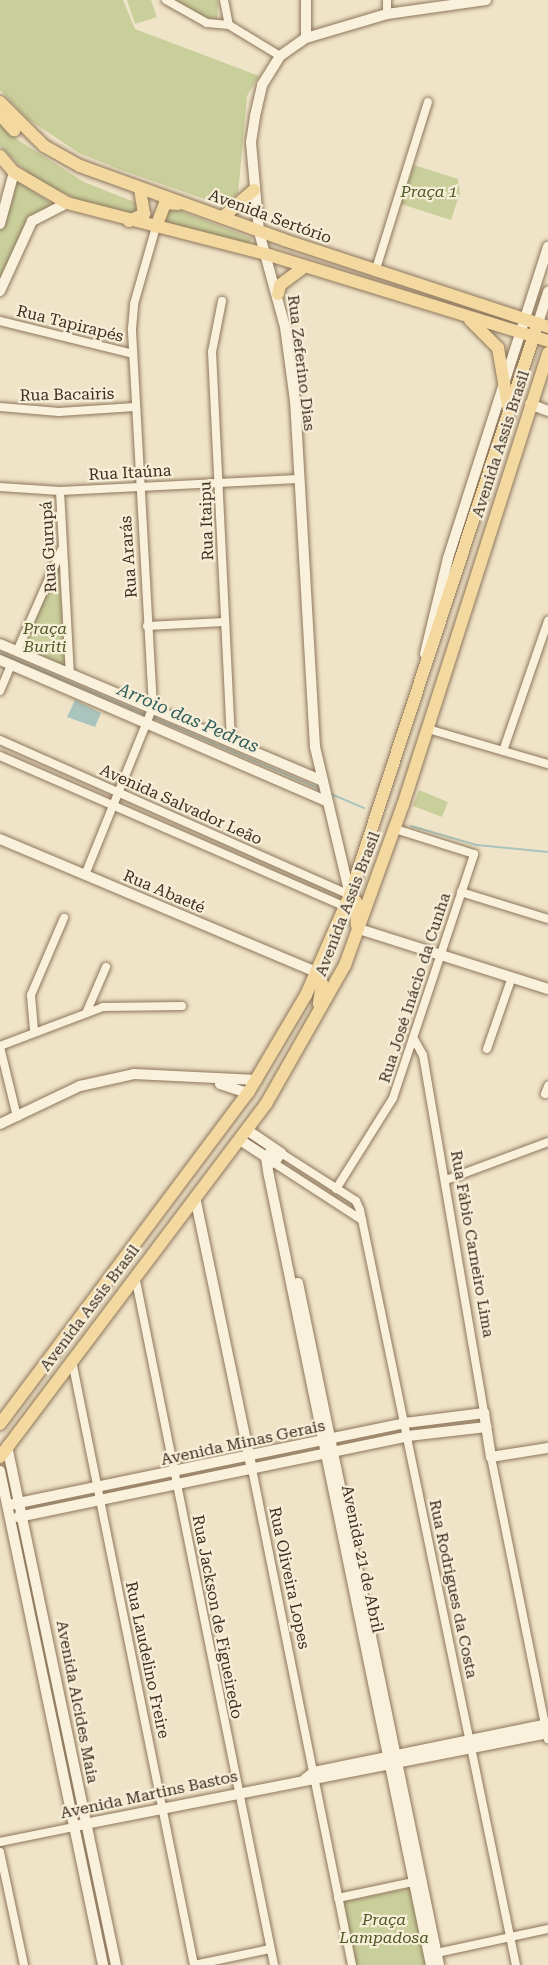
<!DOCTYPE html>
<html>
<head>
<meta charset="utf-8">
<style>
	body { margin:0 }
	#map { position:relative; width:548px; height:1965px; overflow:hidden; background:#f0e4c8; font-family:"Roboto Serif",serif }
	div>[style] { position:absolute }
	.green>* { inset:0; background:#c9cf9b }
	.water>* { inset:0; background:#a9c4bc }
	.stream>* { height:2px; margin:-1px; padding:0 1px; transform-origin:1px; border-radius:1px; background:#a9c4bc }
	.roads { filter:drop-shadow(0 0 2px #8d765c) drop-shadow(0 0 2px #8d765c) }
	.minor>* { height:8px; margin:-4px; padding:0 4px; transform-origin:4px; border-radius:4px; background:#faf1dc }
	.tertiary>* { height:10px; margin:-5px; padding:0 5px; transform-origin:5px; border-radius:5px; background:#faf1dc }
	.secondary>* { height:10px; margin:-5px; padding:0 5px; transform-origin:5px; border-radius:5px; background:#faf1dc }
	.primary>* { height:12px; margin:-6px; padding:0 6px; transform-origin:6px; border-radius:6px; background:#f3d9a0 }
	span { translate:-50% -50%; white-space:nowrap; text-align:center; line-height:1.15; -webkit-text-stroke:4.5px #f7eed8; paint-order:stroke }
	.park-label { font-size:16px; color:#4d5a26; font-style:italic }
	.street-label { font-size:16px; color:#3d2e20 }
	.water-label { font-size:18px; color:#2f5d5a; font-style:italic }
</style>
</head>
<body>
<div id="map">
	<div class="green">
		<div style="clip-path:polygon(0 0,123px 0,135px 29px,259px 76px,247px 96px,238px 194px,219px 204px,121px 170px,79px 153px,28px 119px,0 90px)"></div>
		<div style="clip-path:polygon(127px 0,151px 0,157px 17px,135px 24px)"></div>
		<div style="clip-path:polygon(168px 0,218px 0,217px 22px,169px 2px)"></div>
		<div style="clip-path:polygon(0 123px,18px 140px,84px 182px,137px 203px,138px 215px,89px 205px,33px 178px,0 146px)"></div>
		<div style="clip-path:polygon(414px 165px,458px 179px,460px 193px,451px 220px,401px 204px)"></div>
		<div style="clip-path:polygon(17px 181px,54px 205px,33px 215px,0 282px,0 229px)"></div>
		<div style="clip-path:polygon(169px 207px,252px 238px,249px 245px,163px 227px)"></div>
		<div style="clip-path:polygon(59px 568px,65px 667px,21px 648px)"></div>
		<div style="clip-path:polygon(419px 790px,448px 802px,442px 817px,413px 806px)"></div>
		<div style="clip-path:polygon(411px 1888px,426px 1965px,355px 1965px,342px 1902px)"></div>
	</div>
	<div class="water">
		<div style="clip-path:polygon(75px 700px,101px 713px,95px 727px,67px 717px)"></div>
	</div>
	<div class="stream">
		<div style="left:0;top:653px;width:159px;rotate:23deg"></div>
		<div style="left:152px;top:717px;width:183px;rotate:23.2deg"></div>
		<div style="left:331px;top:794px;width:36px;rotate:23deg"></div>
		<div style="left:411px;top:826px;width:69px;rotate:16.1deg"></div>
		<div style="left:477px;top:845px;width:71px;rotate:5.6deg"></div>
	</div>
	<div class="roads">
		<div class="minor">
			<div style="left:166px;top:0;width:47px;rotate:29.3deg"></div>
			<div style="left:207px;top:23px;width:22px;rotate:5deg"></div>
			<div style="left:229px;top:25px;width:60px;rotate:31.3deg"></div>
			<div style="left:224px;top:0;width:25px;rotate:79deg"></div>
			<div style="left:387px;top:0;width:14px;rotate:90deg"></div>
			<div style="left:375px;top:272px;width:178px;rotate:-72.7deg"></div>
			<div style="left:222px;top:301px;width:52px;rotate:101.1deg"></div>
			<div style="left:212px;top:352px;width:389px;rotate:87.2deg"></div>
			<div style="left:0;top:321px;width:137px;rotate:13.9deg"></div>
			<div style="left:0;top:407px;width:59px;rotate:4.8deg"></div>
			<div style="left:59px;top:412px;width:76px;rotate:-3.8deg"></div>
			<div style="left:0;top:487px;width:60px;rotate:3.8deg"></div>
			<div style="left:60px;top:491px;width:238px;rotate:-2.9deg"></div>
			<div style="left:60px;top:491px;width:183px;rotate:86.9deg"></div>
			<div style="left:147px;top:626px;width:78px;rotate:-2.9deg"></div>
			<div style="left:17px;top:651px;width:111px;rotate:-66.2deg"></div>
			<div style="left:0;top:691px;width:28px;rotate:-67deg"></div>
			<div style="left:428px;top:729px;width:125px;rotate:16.3deg"></div>
			<div style="left:0;top:740px;width:383px;rotate:23.9deg"></div>
			<div style="left:503px;top:751px;width:138px;rotate:-70.9deg"></div>
			<div style="left:0;top:756px;width:377px;rotate:23.6deg"></div>
			<div style="left:85px;top:875px;width:181px;rotate:-68deg"></div>
			<div style="left:153px;top:707px;width:379px;rotate:-93.2deg"></div>
			<div style="left:132px;top:329px;width:25px;rotate:-85deg"></div>
			<div style="left:134px;top:304px;width:80px;rotate:-74.1deg"></div>
			<div style="left:461px;top:892px;width:91px;rotate:17.2deg"></div>
			<div style="left:87px;top:1011px;width:48px;rotate:-66.6deg"></div>
			<div style="left:34px;top:1030px;width:35px;rotate:-95deg"></div>
			<div style="left:31px;top:995px;width:84px;rotate:-66.8deg"></div>
			<div style="left:414px;top:1039px;width:18px;rotate:61deg"></div>
			<div style="left:423px;top:1055px;width:363px;rotate:80.3deg"></div>
			<div style="left:0;top:1046px;width:110px;rotate:-20.7deg"></div>
			<div style="left:103px;top:1007px;width:79px;rotate:-0.7deg"></div>
			<div style="left:0;top:1047px;width:72px;rotate:76.3deg"></div>
			<div style="left:487px;top:1049px;width:76px;rotate:-70.9deg"></div>
			<div style="left:545px;top:1094px;width:9px;rotate:-69deg"></div>
			<div style="left:281px;top:1153px;width:89px;rotate:32.6deg"></div>
			<div style="left:356px;top:1201px;width:10px;rotate:66deg"></div>
			<div style="left:360px;top:1210px;width:771px;rotate:78.33deg"></div>
			<div style="left:274px;top:1163px;width:105px;rotate:32.9deg"></div>
			<div style="left:446px;top:1180px;width:109px;rotate:-20.4deg"></div>
			<div style="left:336px;top:1189px;width:107px;rotate:-57.9deg"></div>
			<div style="left:393px;top:1098px;width:257px;rotate:-71.6deg"></div>
			<div style="left:474px;top:854px;width:83px;rotate:-162.4deg"></div>
			<div style="left:135px;top:1276px;width:703px;rotate:78.59deg"></div>
			<div style="left:72px;top:1361px;width:616px;rotate:78.58deg"></div>
			<div style="left:491px;top:1457px;width:288px;rotate:78.6deg"></div>
			<div style="left:252px;top:1469px;width:506px;rotate:78.6deg"></div>
			<div style="left:0;top:1842px;width:76px;rotate:-11.5deg"></div>
			<div style="left:0;top:1852px;width:116px;rotate:78deg"></div>
			<div style="left:338px;top:1898px;width:82px;rotate:-12deg"></div>
			<div style="left:432px;top:1954px;width:119px;rotate:-12.2deg"></div>
			<div style="left:194px;top:1965px;width:78px;rotate:-11.9deg"></div>
		</div>
		<div class="tertiary">
			<div style="left:306px;top:0;width:38px;rotate:90deg"></div>
			<div style="left:0;top:224px;width:54px;rotate:-74.9deg"></div>
			<div style="left:0;top:291px;width:77px;rotate:-65.4deg"></div>
			<div style="left:32px;top:221px;width:39px;rotate:-27deg"></div>
			<div style="left:530px;top:404px;width:19px;rotate:21deg"></div>
			<div style="left:0;top:644px;width:351px;rotate:23deg"></div>
			<div style="left:0;top:660px;width:357px;rotate:23.4deg"></div>
			<div style="left:0;top:839px;width:344px;rotate:22.8deg"></div>
			<div style="left:350px;top:895px;width:152px;rotate:-103.3deg"></div>
			<div style="left:315px;top:747px;width:347px;rotate:-93.3deg"></div>
			<div style="left:295px;top:401px;width:75px;rotate:-97.7deg"></div>
			<div style="left:285px;top:327px;width:98px;rotate:-105.3deg"></div>
			<div style="left:259px;top:232px;width:90px;rotate:-95.1deg"></div>
			<div style="left:251px;top:142px;width:26px;rotate:-81deg"></div>
			<div style="left:255px;top:116px;width:32px;rotate:-77deg"></div>
			<div style="left:262px;top:85px;width:34px;rotate:-58deg"></div>
			<div style="left:280px;top:56px;width:32px;rotate:-35deg"></div>
			<div style="left:306px;top:38px;width:84px;rotate:-16.5deg"></div>
			<div style="left:387px;top:14px;width:100px;rotate:-8deg"></div>
			<div style="left:359px;top:929px;width:198px;rotate:17.6deg"></div>
			<div style="left:247px;top:1130px;width:41px;rotate:34.1deg"></div>
			<div style="left:281px;top:1153px;width:12px;rotate:125deg"></div>
			<div style="left:240px;top:1140px;width:38px;rotate:33deg"></div>
			<div style="left:273px;top:1148px;width:12px;rotate:125deg"></div>
			<div style="left:266px;top:1158px;width:18px;rotate:81deg"></div>
			<div style="left:269px;top:1176px;width:805px;rotate:78.4deg"></div>
			<div style="left:195px;top:1197px;width:273px;rotate:78.2deg"></div>
			<div style="left:298px;top:1283px;width:696px;rotate:78.32deg"></div>
			<div style="left:7px;top:1446px;width:530px;rotate:78.14deg"></div>
			<div style="left:0;top:1471px;width:505px;rotate:78.22deg"></div>
			<div style="left:9px;top:1505px;width:404px;rotate:-11.7deg"></div>
			<div style="left:405px;top:1423px;width:80px;rotate:-7.2deg"></div>
			<div style="left:484px;top:1413px;width:45px;rotate:81deg"></div>
			<div style="left:491px;top:1457px;width:58px;rotate:-9deg"></div>
			<div style="left:18px;top:1517px;width:398px;rotate:-11.7deg"></div>
			<div style="left:408px;top:1436px;width:79px;rotate:-6.6deg"></div>
			<div style="left:305px;top:1779px;width:11px;rotate:-38deg"></div>
			<div style="left:314px;top:1772px;width:239px;rotate:-11.6deg"></div>
			<div style="left:80px;top:1825px;width:477px;rotate:-11.1deg"></div>
		</div>
		<div class="secondary">
			<div style="left:538px;top:323px;width:33px;rotate:-72deg"></div>
			<div style="left:425px;top:654px;width:99px;rotate:-76.5deg"></div>
			<div style="left:448px;top:558px;width:327px;rotate:-72.2deg"></div>
			<div style="left:220px;top:1084px;width:29px;rotate:18deg"></div>
			<div style="left:0;top:1124px;width:89px;rotate:-25.4deg"></div>
			<div style="left:80px;top:1086px;width:55px;rotate:-12.5deg"></div>
			<div style="left:134px;top:1074px;width:123px;rotate:2.8deg"></div>
		</div>
		<div class="primary">
			<div style="left:0;top:102px;width:62px;rotate:45deg"></div>
			<div style="left:44px;top:146px;width:41px;rotate:29.1deg"></div>
			<div style="left:80px;top:166px;width:217px;rotate:19.9deg"></div>
			<div style="left:284px;top:240px;width:278px;rotate:18.2deg"></div>
			<div style="left:0;top:115px;width:21px;rotate:47deg"></div>
			<div style="left:0;top:156px;width:21px;rotate:49deg"></div>
			<div style="left:14px;top:172px;width:61px;rotate:30.3deg"></div>
			<div style="left:67px;top:203px;width:209px;rotate:14.4deg"></div>
			<div style="left:269px;top:255px;width:292px;rotate:17.1deg"></div>
			<div style="left:223px;top:217px;width:41px;rotate:-41.1deg"></div>
			<div style="left:129px;top:221px;width:17px;rotate:-25deg"></div>
			<div style="left:144px;top:214px;width:26px;rotate:-99deg"></div>
			<div style="left:156px;top:227px;width:26px;rotate:-69deg"></div>
			<div style="left:165px;top:203px;width:13px;rotate:4deg"></div>
			<div style="left:278px;top:294px;width:9px;rotate:-77deg"></div>
			<div style="left:280px;top:285px;width:31px;rotate:-37deg"></div>
			<div style="left:470px;top:320px;width:40px;rotate:45deg"></div>
			<div style="left:498px;top:348px;width:59px;rotate:80.2deg"></div>
			<div style="left:350px;top:895px;width:9px;rotate:49deg"></div>
			<div style="left:356px;top:902px;width:23px;rotate:88deg"></div>
			<div style="left:317px;top:972px;width:13px;rotate:67deg"></div>
			<div style="left:322px;top:984px;width:20px;rotate:99deg"></div>
			<div style="left:0;top:1424px;width:414px;rotate:-53.2deg"></div>
			<div style="left:248px;top:1093px;width:114px;rotate:-59.4deg"></div>
			<div style="left:306px;top:995px;width:109px;rotate:-66.3deg"></div>
			<div style="left:350px;top:895px;width:602px;rotate:-71.81deg"></div>
			<div style="left:0;top:1457px;width:442px;rotate:-53deg"></div>
			<div style="left:266px;top:1104px;width:160px;rotate:-60.4deg"></div>
			<div style="left:345px;top:965px;width:170px;rotate:-70.1deg"></div>
			<div style="left:403px;top:805px;width:475px;rotate:-72.2deg"></div>
		</div>
	</div>
	<div class="park-label">
		<span style="left:429px;top:192px">Praça 1</span>
		<span style="left:45px;top:638px">Praça<br>Buriti</span>
		<span style="left:384px;top:1929px">Praça<br>Lampadosa</span>
	</div>
	<div class="street-label">
		<span style="left:270px;top:217px;rotate:20deg">Avenida Sertório</span>
		<span style="left:70px;top:324px;rotate:14deg">Rua Tapirapés</span>
		<span style="left:301px;top:363px;rotate:83deg">Rua Zeferino Dias</span>
		<span style="left:67px;top:395px;rotate:-1deg">Rua Bacairis</span>
		<span style="left:501px;top:444px;rotate:-72deg">Avenida Assis Brasil</span>
		<span style="left:130px;top:473px;rotate:-3deg">Rua Itaúna</span>
		<span style="left:207px;top:521px;rotate:-92deg">Rua Itaipu</span>
		<span style="left:49px;top:547px;rotate:-93deg">Rua Gurupá</span>
		<span style="left:129px;top:557px;rotate:-94deg">Rua Ararás</span>
		<span style="left:181px;top:805px;rotate:24deg">Avenida Salvador Leão</span>
		<span style="left:164px;top:892px;rotate:23deg">Rua Abaeté</span>
		<span style="left:348px;top:904px;rotate:-69deg">Avenida Assis Brasil</span>
		<span style="left:415px;top:988px;rotate:-72deg">Rua José Inácio da Cunha</span>
		<span style="left:472px;top:1244px;rotate:80deg">Rua Fábio Carneiro Lima</span>
		<span style="left:90px;top:1308px;rotate:-53deg">Avenida Assis Brasil</span>
		<span style="left:243px;top:1443px;rotate:-12deg">Avenida Minas Gerais</span>
		<span style="left:362px;top:1559px;rotate:78deg">Avenida 21 de Abril</span>
		<span style="left:289px;top:1578px;rotate:78deg">Rua Oliveira Lopes</span>
		<span style="left:453px;top:1589px;rotate:78deg">Rua Rodrigues da Costa</span>
		<span style="left:217px;top:1617px;rotate:79deg">Rua Jackson de Figueiredo</span>
		<span style="left:147px;top:1660px;rotate:78deg">Rua Laudelino Freire</span>
		<span style="left:77px;top:1702px;rotate:79deg">Avenida Alcides Maia</span>
		<span style="left:149px;top:1795px;rotate:-12deg">Avenida Martins Bastos</span>
	</div>
	<div class="water-label">
		<span style="left:188px;top:718px;rotate:23deg">Arroio das Pedras</span>
	</div>
</div>
</body>
</html>
